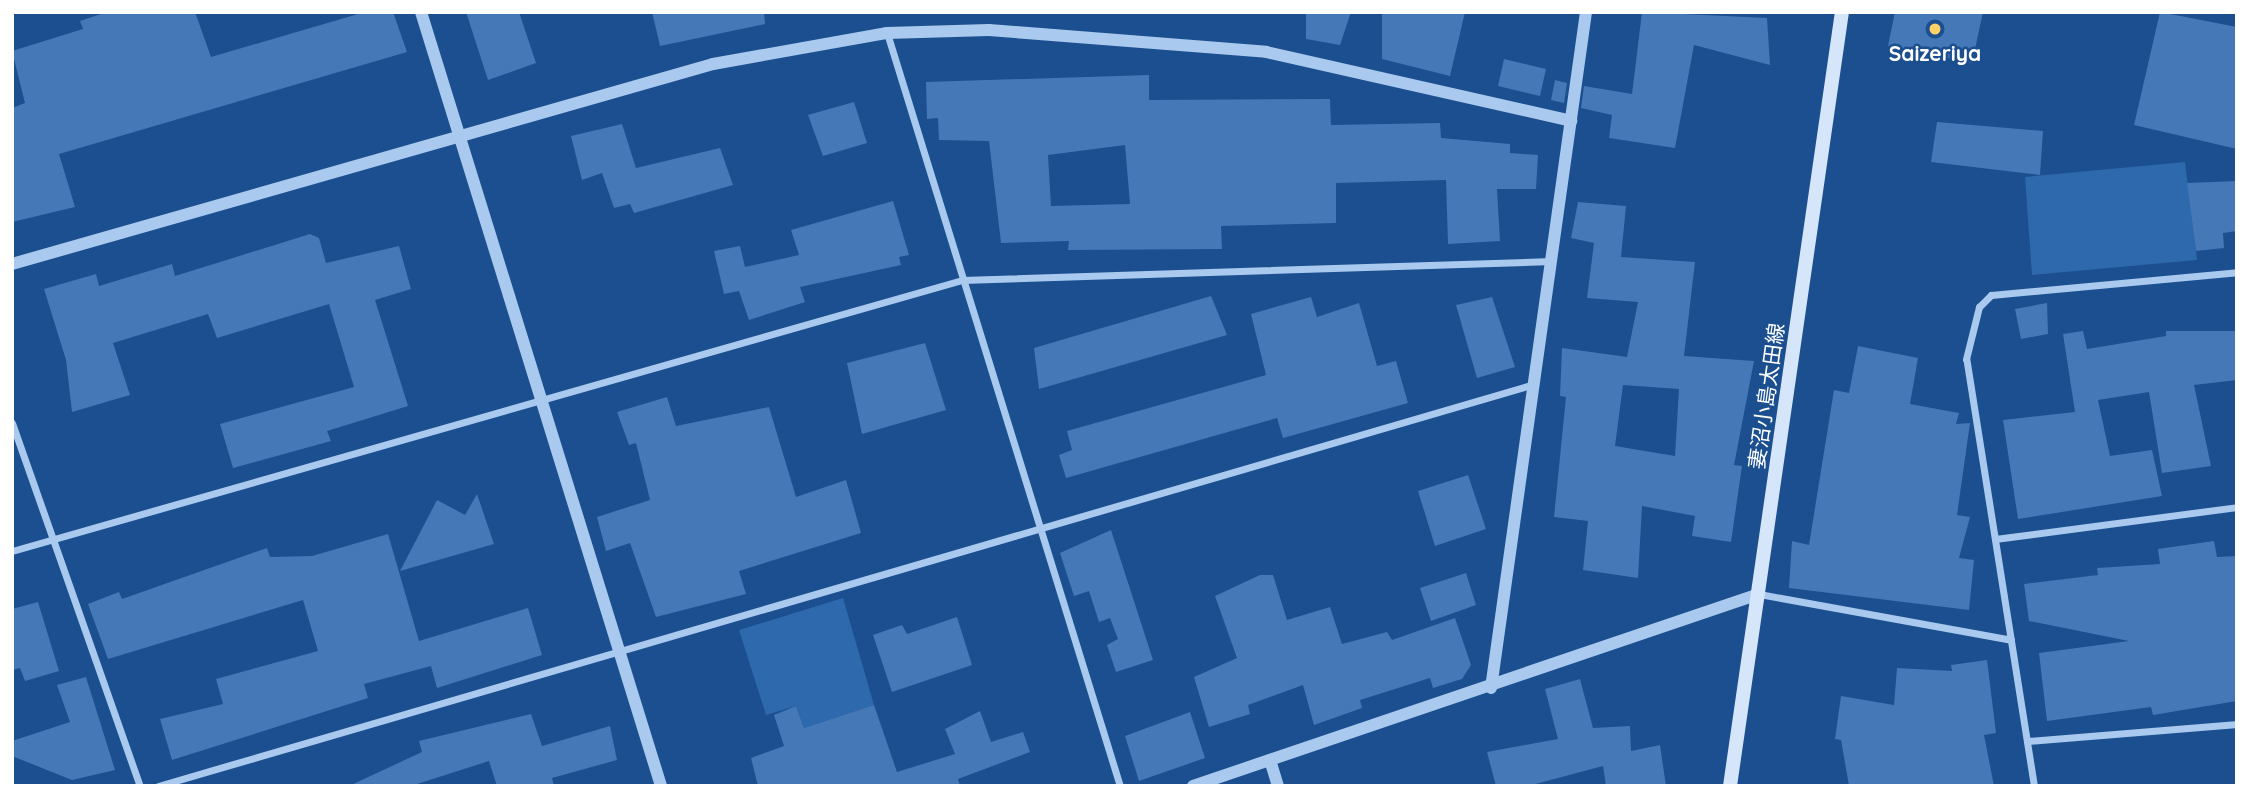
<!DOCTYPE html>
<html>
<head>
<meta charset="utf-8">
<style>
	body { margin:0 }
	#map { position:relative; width:2249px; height:798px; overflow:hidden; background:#1b4f8f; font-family:Quicksand,"Noto Sans JP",sans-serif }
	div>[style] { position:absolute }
	.green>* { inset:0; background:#2e69ad }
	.building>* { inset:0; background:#4478b7 }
	.minor>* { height:7px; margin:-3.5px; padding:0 3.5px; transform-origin:3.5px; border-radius:3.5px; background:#a9c9ee }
	.tertiary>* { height:12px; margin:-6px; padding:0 6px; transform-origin:6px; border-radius:6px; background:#a9c9ee }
	.secondary>* { height:14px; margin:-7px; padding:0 7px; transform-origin:7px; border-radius:7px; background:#d6e6fa }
	.dots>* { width:19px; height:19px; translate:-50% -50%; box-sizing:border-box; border:4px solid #1b4f8f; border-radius:50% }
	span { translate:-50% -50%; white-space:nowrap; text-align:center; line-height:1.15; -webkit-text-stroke:5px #1b4f8f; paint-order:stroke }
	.poi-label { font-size:21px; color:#fff; font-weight:700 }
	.street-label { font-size:21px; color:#fff }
	.frame { position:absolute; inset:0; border:14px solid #fff; pointer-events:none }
</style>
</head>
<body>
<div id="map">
	<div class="green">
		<div style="clip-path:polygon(2185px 162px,2197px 260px,2032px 275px,2025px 177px)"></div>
		<div style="clip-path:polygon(843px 598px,874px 705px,804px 728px,796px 706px,766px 715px,739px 630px)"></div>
	</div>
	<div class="building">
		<div style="clip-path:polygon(107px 12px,195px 12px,211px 57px,365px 12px,393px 12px,407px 52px,59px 154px,75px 207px,12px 222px,12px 108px,25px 103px,12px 51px,83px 29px,80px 21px)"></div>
		<div style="clip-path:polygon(466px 12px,519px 12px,536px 63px,488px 80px)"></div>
		<div style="clip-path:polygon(652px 12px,764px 12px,765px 24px,660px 46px)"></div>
		<div style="clip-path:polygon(1306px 12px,1351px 12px,1340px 45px,1306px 39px)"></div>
		<div style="clip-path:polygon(1382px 12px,1465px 12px,1450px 76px,1382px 59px)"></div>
		<div style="clip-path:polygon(1642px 12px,1767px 18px,1770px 65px,1694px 45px,1675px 148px,1609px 138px,1612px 115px,1581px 108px,1584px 86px,1632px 94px)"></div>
		<div style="clip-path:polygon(1895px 12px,1983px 12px,1972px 63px,1888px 46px)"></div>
		<div style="clip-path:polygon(2160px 12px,2237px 27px,2237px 149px,2134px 125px)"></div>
		<div style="clip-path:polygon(1504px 59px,1546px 69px,1540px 96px,1498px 86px)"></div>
		<div style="clip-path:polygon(evenodd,1149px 75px,1149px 100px,1330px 99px,1331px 125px,1440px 123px,1441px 138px,1510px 144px,1510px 153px,1538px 155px,1536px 189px,1497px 189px,1500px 241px,1448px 244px,1446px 180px,1336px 183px,1336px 223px,1221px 226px,1222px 249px,1068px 250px,1069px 241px,1001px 243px,989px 141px,939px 140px,938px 118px,927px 119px,926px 82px,1149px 75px,1125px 145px,1130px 204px,1051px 206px,1048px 155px,1125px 145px)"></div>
		<div style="clip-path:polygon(1555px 80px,1567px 83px,1564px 103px,1551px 100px)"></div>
		<div style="clip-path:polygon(854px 102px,867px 143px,823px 156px,808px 115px)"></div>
		<div style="clip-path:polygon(1937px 122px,2043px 131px,2040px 175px,1931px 162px)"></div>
		<div style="clip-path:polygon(622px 124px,636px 168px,720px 148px,733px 185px,634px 213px,630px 204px,614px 208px,602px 173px,582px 180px,571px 136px)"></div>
		<div style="clip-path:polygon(2237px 181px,2237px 231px,2223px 233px,2224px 248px,2196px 251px,2187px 183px)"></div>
		<div style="clip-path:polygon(893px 201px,909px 255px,899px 257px,901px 265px,800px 287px,805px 302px,749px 320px,739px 291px,724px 294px,714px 251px,740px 246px,745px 267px,799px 255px,791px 230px)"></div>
		<div style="clip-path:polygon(evenodd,1578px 202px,1626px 206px,1621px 257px,1695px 262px,1684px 356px,1754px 361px,1734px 465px,1742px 466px,1731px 542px,1692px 536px,1695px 516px,1642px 506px,1638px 578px,1583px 570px,1588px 521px,1554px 517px,1566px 397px,1560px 396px,1562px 348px,1627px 357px,1638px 302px,1587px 298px,1594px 243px,1571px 238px,1578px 202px,1623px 385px,1679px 389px,1675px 456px,1615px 446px,1623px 385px)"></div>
		<div style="clip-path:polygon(310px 234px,319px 238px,326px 263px,399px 246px,411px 289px,375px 300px,408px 406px,327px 431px,331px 441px,233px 468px,220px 424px,354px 387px,329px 304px,217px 338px,208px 314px,113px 343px,130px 395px,72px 412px,66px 360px,44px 289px,96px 274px,99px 286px,172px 264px,175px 276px)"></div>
		<div style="clip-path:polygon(1211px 296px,1227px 335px,1039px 389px,1034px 348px)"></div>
		<div style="clip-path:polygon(1311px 297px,1317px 317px,1359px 303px,1377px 366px,1396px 361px,1408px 403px,1283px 438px,1277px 418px,1066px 478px,1059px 455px,1072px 450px,1067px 431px,1266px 375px,1251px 314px)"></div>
		<div style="clip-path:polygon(1492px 297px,1515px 367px,1477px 378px,1456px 305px)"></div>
		<div style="clip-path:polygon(2047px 303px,2048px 334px,2021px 339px,2015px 309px)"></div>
		<div style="clip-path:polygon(2083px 331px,2087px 349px,2166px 336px,2166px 331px,2237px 331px,2237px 380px,2194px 385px,2211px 466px,2162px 473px,2149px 392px,2098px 400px,2110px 456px,2152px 450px,2162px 496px,2018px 519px,2003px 420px,2075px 412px,2063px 334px)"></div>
		<div style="clip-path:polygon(925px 343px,946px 410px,862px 434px,847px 363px)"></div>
		<div style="clip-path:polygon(1858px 346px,1918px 358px,1910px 404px,1959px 413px,1956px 424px,1970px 423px,1957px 515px,1970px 517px,1959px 558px,1974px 560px,1969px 610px,1789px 588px,1792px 541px,1809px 545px,1834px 390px,1849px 393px)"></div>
		<div style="clip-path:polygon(667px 397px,676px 426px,769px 407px,796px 497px,846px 480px,861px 533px,739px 571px,746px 594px,656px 617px,630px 543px,606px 551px,597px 517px,650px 500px,636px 443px,629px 445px,617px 412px)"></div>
		<div style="clip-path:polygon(1468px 475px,1486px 529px,1435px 546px,1418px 491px)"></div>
		<div style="clip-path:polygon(477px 494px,494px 544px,400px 571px,437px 500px,465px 515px)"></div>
		<div style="clip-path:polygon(1111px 530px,1153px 660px,1116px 672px,1107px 645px,1118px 639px,1110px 618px,1099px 622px,1089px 591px,1074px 596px,1060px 553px)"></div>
		<div style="clip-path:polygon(388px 534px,419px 641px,528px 608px,542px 655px,437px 688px,431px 666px,364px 684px,368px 698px,172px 760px,160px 719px,223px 704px,216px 679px,318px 651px,303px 600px,108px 659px,88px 604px,119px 592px,122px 599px,267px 548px,270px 557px,312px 556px)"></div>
		<div style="clip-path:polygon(2214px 541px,2217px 557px,2237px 556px,2237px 701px,2153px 715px,2151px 707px,2047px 721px,2039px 653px,2129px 641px,2029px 621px,2024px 584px,2098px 575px,2097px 568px,2160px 564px,2158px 549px)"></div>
		<div style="clip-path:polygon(1466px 573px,1476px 605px,1431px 621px,1420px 588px)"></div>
		<div style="clip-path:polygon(1260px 575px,1273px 575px,1287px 620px,1330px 607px,1342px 644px,1387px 632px,1392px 640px,1455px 618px,1471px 665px,1462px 679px,1433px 688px,1430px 678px,1360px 700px,1362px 708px,1314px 725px,1303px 685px,1248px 705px,1250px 714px,1209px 727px,1194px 677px,1237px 658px,1215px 596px)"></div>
		<div style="clip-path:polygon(38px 602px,59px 671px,25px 681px,20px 668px,12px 670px,12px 609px)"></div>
		<div style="clip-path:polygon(957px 617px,972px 665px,892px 692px,873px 635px,902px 625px,907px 634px)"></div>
		<div style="clip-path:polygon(1987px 660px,1996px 733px,1984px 735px,1994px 786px,1849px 786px,1841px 740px,1835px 739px,1841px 696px,1894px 705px,1897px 668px,1952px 671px,1951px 665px)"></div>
		<div style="clip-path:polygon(86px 677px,115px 770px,72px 780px,12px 756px,12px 741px,70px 722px,57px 685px)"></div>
		<div style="clip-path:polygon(1580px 679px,1593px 728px,1630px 726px,1631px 751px,1660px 745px,1666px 786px,1606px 786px,1603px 766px,1528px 786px,1496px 786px,1487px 752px,1558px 739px,1545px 689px)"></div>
		<div style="clip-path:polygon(874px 705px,897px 772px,955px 754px,945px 729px,980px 711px,991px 742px,1023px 732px,1030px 752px,958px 779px,960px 786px,758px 786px,751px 758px,784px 746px,774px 715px,796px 706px,804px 728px)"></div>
		<div style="clip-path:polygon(1190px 712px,1205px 758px,1139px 781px,1125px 736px)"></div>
		<div style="clip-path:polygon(531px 714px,542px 746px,610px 726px,617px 760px,552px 778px,554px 786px,497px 786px,489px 761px,411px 786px,349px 786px,422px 752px,419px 741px)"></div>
	</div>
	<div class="minor">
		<div style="left:887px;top:33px;width:788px;rotate:72.81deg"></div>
		<div style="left:12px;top:423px;width:385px;rotate:70.6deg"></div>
		<div style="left:1995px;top:539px;width:244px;rotate:-7.5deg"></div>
		<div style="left:12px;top:551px;width:988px;rotate:-15.92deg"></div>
		<div style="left:962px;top:280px;width:590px;rotate:-1.84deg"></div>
		<div style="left:1759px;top:594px;width:256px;rotate:10.3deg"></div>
		<div style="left:2027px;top:741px;width:211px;rotate:-4.6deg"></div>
		<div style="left:158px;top:786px;width:1430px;rotate:-16.28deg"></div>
		<div style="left:2034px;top:786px;width:432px;rotate:-99deg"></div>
		<div style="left:1966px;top:359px;width:54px;rotate:-76deg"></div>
		<div style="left:1979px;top:307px;width:17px;rotate:-45deg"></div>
		<div style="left:1991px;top:295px;width:247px;rotate:-5.3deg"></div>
	</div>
	<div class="tertiary">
		<div style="left:421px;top:12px;width:810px;rotate:72.77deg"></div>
		<div style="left:12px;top:264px;width:729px;rotate:-15.92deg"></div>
		<div style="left:713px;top:64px;width:177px;rotate:-10.1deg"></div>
		<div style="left:887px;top:33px;width:102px;rotate:-1.7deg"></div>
		<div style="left:989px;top:30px;width:278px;rotate:4.5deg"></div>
		<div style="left:1266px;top:52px;width:313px;rotate:12.7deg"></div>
		<div style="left:1491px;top:688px;width:683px;rotate:-82deg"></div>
		<div style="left:1270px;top:760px;width:27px;rotate:73deg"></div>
		<div style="left:1193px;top:786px;width:598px;rotate:-18.74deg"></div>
	</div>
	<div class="secondary">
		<div style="left:1730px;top:786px;width:782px;rotate:-81.77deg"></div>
	</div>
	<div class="dots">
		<div style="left:1935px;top:29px;background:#ffd166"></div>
	</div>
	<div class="poi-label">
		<span style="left:1935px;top:53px">Saizeriya</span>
	</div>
	<div class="street-label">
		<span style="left:1766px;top:396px;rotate:-82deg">妻沼小島太田線</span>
	</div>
	<div class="frame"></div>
</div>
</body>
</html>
